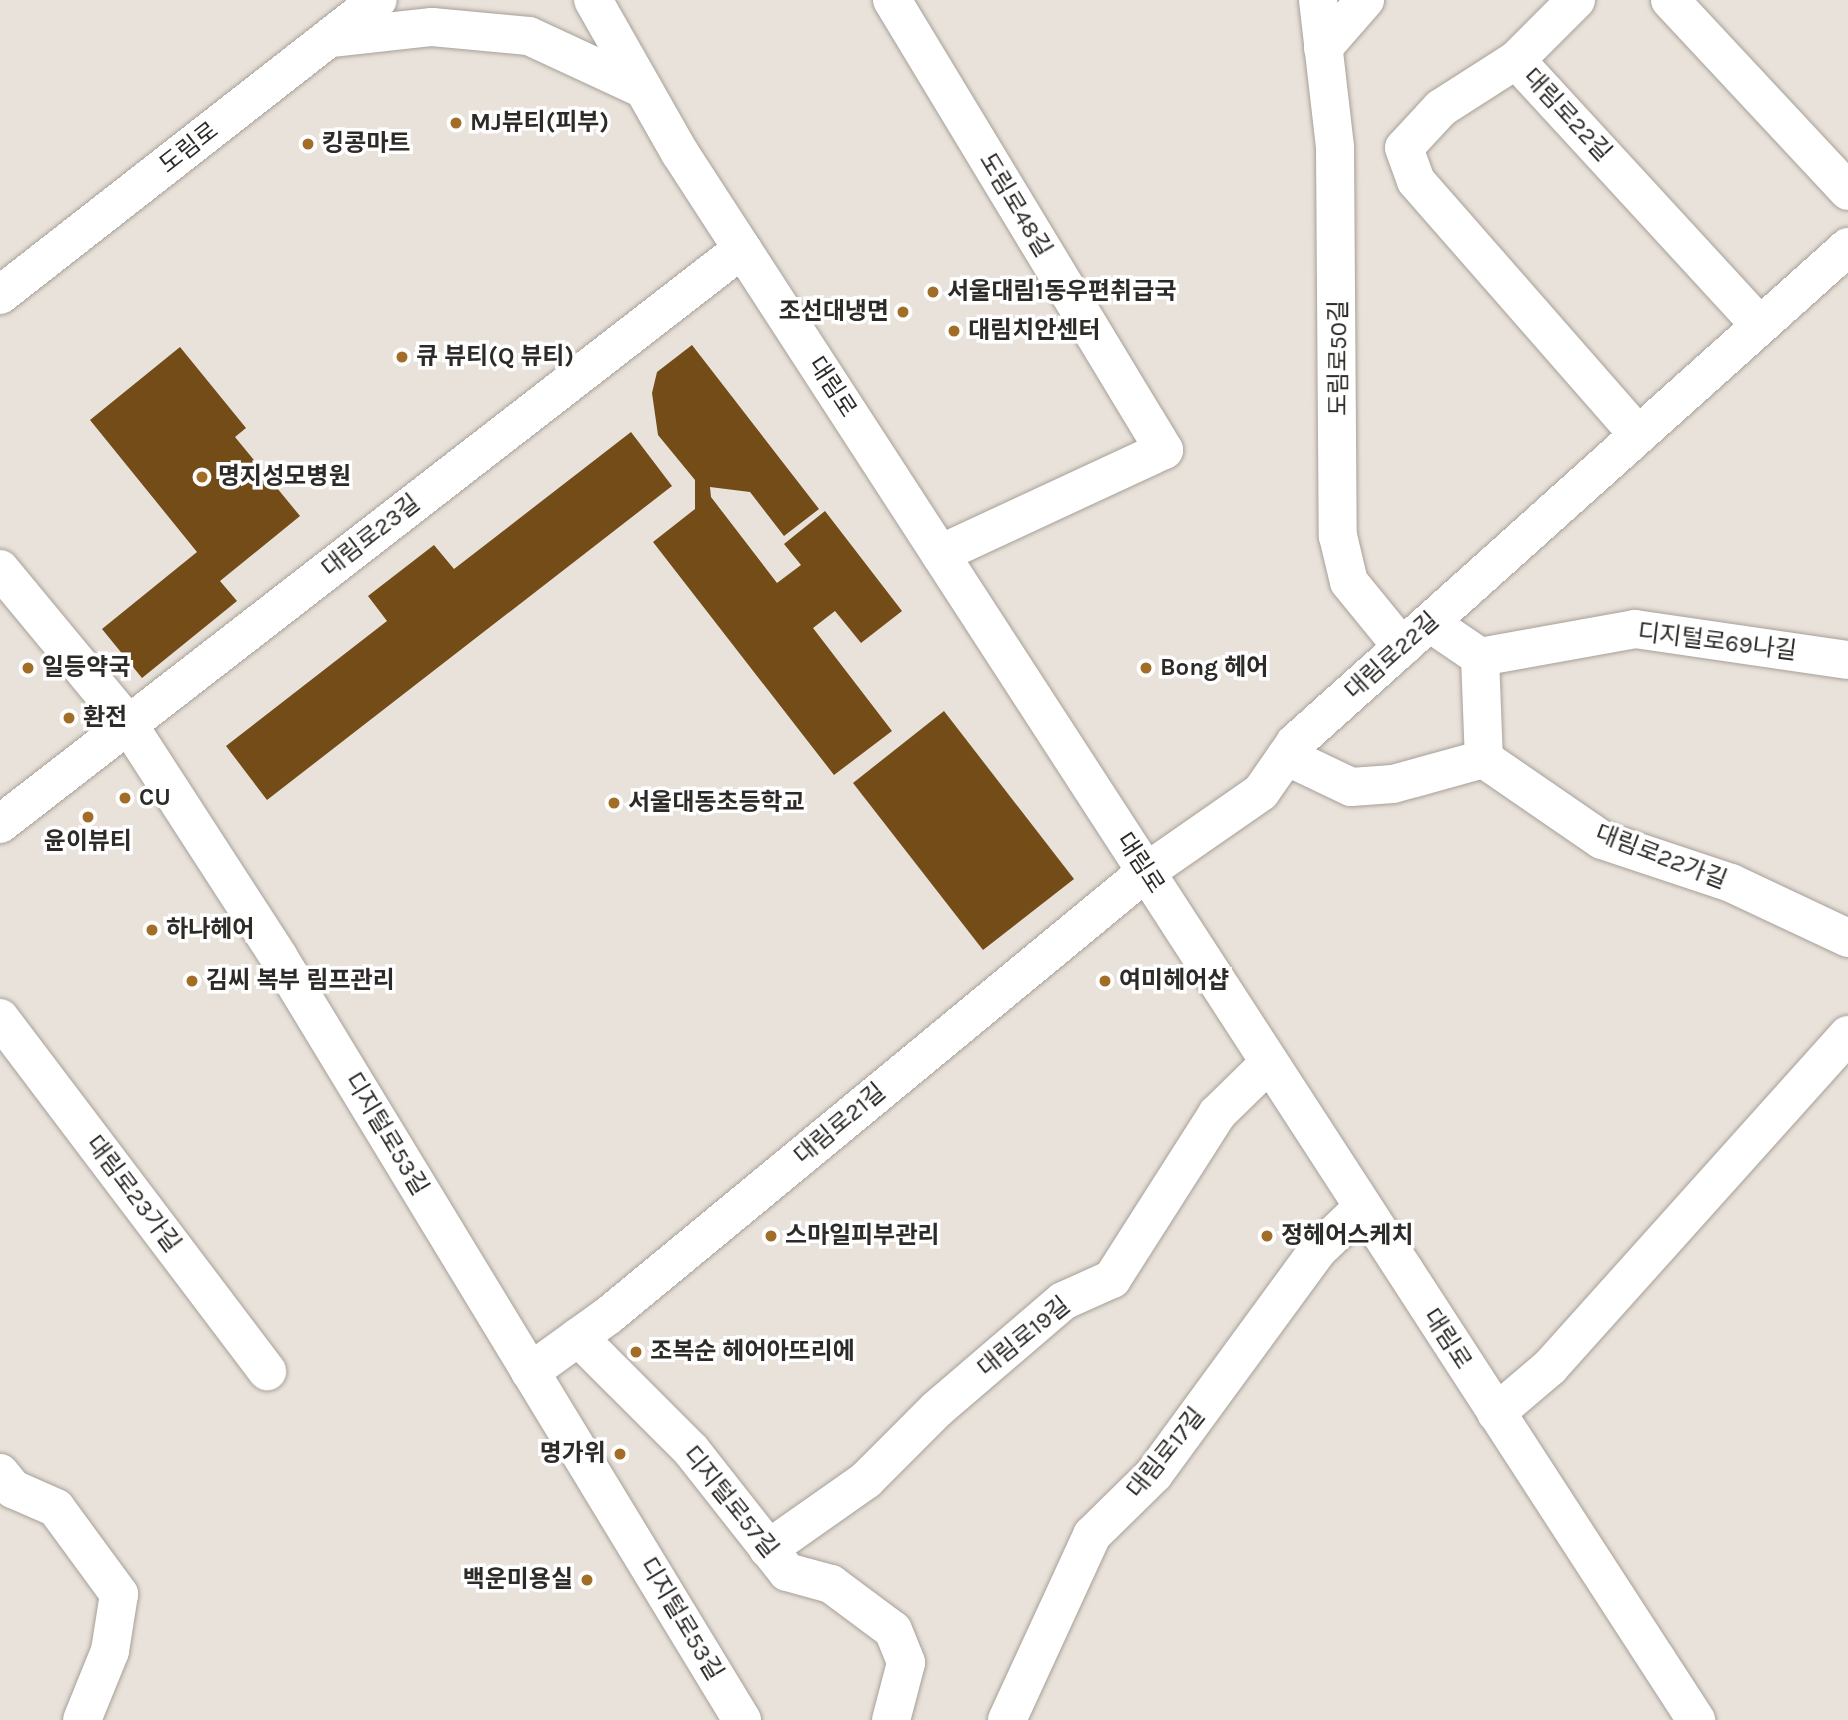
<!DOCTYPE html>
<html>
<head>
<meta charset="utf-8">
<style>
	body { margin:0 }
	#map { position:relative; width:1848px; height:1720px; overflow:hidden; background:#e9e2da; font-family:Karla,"Noto Sans KR",sans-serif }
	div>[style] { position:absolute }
	.building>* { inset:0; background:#734c18 }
	.roads { filter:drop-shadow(0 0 2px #a7a099) drop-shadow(0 0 2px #a7a099) }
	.minor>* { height:38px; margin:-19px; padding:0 19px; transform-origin:19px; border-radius:19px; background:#fff }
	.dots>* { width:19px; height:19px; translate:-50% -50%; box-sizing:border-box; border:4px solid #fff; border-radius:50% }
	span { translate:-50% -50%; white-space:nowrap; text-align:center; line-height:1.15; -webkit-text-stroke:7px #fff; paint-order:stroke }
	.street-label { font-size:24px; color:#2d2b28 }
	.poi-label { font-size:24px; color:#2d2b28; font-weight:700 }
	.left { translate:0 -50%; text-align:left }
	.right { translate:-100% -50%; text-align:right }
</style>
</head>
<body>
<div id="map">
	<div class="building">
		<div style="clip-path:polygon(692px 345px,819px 509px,784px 536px,750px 492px,710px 487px,711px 497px,777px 583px,801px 565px,784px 544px,825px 511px,902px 611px,861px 643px,835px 611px,813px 628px,892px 731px,834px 775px,653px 542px,695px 509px,695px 480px,658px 435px,652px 393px,657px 372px)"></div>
		<div style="clip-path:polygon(180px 347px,246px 428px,235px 437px,300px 516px,220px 581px,237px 601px,142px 678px,102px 629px,197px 552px,90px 420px)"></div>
		<div style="clip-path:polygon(631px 432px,672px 486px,267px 800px,226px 746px,387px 621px,368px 596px,434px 545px,454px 569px)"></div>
		<div style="clip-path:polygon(944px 711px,1074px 879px,983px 950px,853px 783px)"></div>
	</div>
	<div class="roads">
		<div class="minor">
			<div style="left:593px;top:0;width:176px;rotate:60.4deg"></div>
			<div style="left:680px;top:153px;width:1868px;rotate:57.04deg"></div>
			<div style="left:892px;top:0;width:526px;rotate:58.85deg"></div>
			<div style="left:1164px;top:450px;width:247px;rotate:155.1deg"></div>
			<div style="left:1318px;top:0;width:149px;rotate:83.4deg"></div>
			<div style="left:1335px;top:148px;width:388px;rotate:89.6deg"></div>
			<div style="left:1338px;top:536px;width:47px;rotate:76.6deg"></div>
			<div style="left:1349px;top:582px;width:84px;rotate:50.8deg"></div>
			<div style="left:1576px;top:0;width:85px;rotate:135deg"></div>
			<div style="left:1516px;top:60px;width:89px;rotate:147.4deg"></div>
			<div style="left:1441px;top:108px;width:54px;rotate:132.8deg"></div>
			<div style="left:1404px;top:148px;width:35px;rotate:70deg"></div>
			<div style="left:1416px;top:181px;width:337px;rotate:48.8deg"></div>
			<div style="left:1670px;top:0;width:261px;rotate:47deg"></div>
			<div style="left:331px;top:38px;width:102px;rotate:-6.2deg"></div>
			<div style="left:432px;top:27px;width:97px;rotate:5.3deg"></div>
			<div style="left:529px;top:36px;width:126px;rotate:24.9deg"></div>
			<div style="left:1323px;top:48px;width:64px;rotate:-48.8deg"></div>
			<div style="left:1516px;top:60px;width:360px;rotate:47.4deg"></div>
			<div style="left:0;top:295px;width:479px;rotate:-38deg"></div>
			<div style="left:0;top:569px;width:201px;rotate:50.4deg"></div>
			<div style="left:128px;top:724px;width:276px;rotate:57.1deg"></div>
			<div style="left:278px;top:956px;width:894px;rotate:58.73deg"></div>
			<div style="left:1430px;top:623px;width:60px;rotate:34.2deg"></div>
			<div style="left:1480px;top:657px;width:158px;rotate:-10.2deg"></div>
			<div style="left:1635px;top:629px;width:215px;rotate:8.3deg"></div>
			<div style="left:1480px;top:657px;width:102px;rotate:87.8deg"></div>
			<div style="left:1286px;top:756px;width:72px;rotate:25.5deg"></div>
			<div style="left:1351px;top:787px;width:42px;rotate:-4.1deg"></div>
			<div style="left:1393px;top:784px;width:94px;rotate:-15.4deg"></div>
			<div style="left:1484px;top:759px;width:143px;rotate:34.5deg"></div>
			<div style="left:1602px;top:840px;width:136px;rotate:18.4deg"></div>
			<div style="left:1731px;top:883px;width:129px;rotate:25.2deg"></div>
			<div style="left:0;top:824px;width:939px;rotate:-37.77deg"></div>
			<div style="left:0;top:1018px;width:443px;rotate:52.9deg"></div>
			<div style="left:578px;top:1337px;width:160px;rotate:45deg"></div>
			<div style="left:691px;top:1450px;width:155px;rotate:51.8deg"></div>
			<div style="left:787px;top:1572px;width:46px;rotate:15.3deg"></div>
			<div style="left:831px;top:1584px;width:77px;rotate:36.6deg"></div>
			<div style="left:893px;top:1630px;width:35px;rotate:68deg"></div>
			<div style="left:906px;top:1663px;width:59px;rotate:104.7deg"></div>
			<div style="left:530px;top:1372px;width:97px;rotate:-35.8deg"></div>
			<div style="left:609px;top:1315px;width:696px;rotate:-39.52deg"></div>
			<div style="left:1146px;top:872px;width:140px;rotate:-34.8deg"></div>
			<div style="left:1261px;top:792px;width:60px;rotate:-55.2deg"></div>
			<div style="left:1295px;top:743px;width:743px;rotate:-41.89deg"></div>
			<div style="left:1496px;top:1413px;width:71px;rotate:-40.4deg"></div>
			<div style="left:1550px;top:1367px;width:446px;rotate:-48.1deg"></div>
			<div style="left:0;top:1473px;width:21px;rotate:51deg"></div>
			<div style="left:13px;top:1489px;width:47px;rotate:23.8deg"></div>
			<div style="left:56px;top:1508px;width:107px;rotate:53.8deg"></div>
			<div style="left:119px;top:1594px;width:58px;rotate:99deg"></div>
			<div style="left:110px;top:1651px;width:74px;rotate:112.1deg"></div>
			<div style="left:768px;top:1549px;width:120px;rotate:-35.1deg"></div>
			<div style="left:866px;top:1480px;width:100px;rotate:-45deg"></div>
			<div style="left:937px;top:1409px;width:166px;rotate:-40.6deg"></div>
			<div style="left:1063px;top:1301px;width:54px;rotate:-24.2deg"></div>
			<div style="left:1112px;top:1279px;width:196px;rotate:-57.5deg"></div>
			<div style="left:1217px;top:1114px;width:73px;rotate:-44.4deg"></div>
			<div style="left:1007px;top:1720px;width:204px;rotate:-65.3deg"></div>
			<div style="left:1092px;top:1535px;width:87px;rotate:-44.5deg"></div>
			<div style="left:1154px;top:1474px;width:278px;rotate:-53.8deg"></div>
			<div style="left:1318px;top:1250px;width:61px;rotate:-43.7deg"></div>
		</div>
	</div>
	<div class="dots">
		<div style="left:456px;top:123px;background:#a26d26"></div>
		<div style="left:308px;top:144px;background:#a26d26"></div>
		<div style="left:933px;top:292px;background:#a26d26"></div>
		<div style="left:903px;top:312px;background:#a26d26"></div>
		<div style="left:954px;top:331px;background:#a26d26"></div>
		<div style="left:402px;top:357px;background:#a26d26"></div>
		<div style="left:202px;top:477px;background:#a26d26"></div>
		<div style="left:28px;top:668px;background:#a26d26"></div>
		<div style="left:1146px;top:668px;background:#a26d26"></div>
		<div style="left:69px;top:718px;background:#a26d26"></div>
		<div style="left:125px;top:798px;background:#a26d26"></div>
		<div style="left:614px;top:803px;background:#a26d26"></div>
		<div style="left:88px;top:817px;background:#a26d26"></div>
		<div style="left:152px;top:930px;background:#a26d26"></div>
		<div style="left:192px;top:981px;background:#a26d26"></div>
		<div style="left:1105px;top:981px;background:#a26d26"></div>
		<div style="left:771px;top:1236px;background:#a26d26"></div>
		<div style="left:1267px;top:1236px;background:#a26d26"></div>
		<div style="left:636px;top:1352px;background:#a26d26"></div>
		<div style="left:620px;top:1454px;background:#a26d26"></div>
		<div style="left:587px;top:1580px;background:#a26d26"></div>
	</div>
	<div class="street-label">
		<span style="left:1567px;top:115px;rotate:47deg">대림로22길</span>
		<span style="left:189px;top:148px;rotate:-38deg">도림로</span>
		<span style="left:1015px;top:205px;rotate:59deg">도림로48길</span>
		<span style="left:1339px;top:358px;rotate:-90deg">도림로50길</span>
		<span style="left:832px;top:387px;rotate:57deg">대림로</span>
		<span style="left:371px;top:536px;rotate:-38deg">대림로23길</span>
		<span style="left:1717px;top:642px;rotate:7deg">디지털로69나길</span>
		<span style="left:1392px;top:656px;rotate:-42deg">대림로22길</span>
		<span style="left:1661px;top:857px;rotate:21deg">대림로22가길</span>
		<span style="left:1140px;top:863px;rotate:57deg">대림로</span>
		<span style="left:840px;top:1124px;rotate:-40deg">대림로21길</span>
		<span style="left:386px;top:1134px;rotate:59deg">디지털로53길</span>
		<span style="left:133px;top:1194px;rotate:53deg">대림로23가길</span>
		<span style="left:1024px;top:1337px;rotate:-39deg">대림로19길</span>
		<span style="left:1447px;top:1339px;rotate:57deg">대림로</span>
		<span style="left:1166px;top:1453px;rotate:-51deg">대림로17길</span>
		<span style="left:730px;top:1502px;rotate:51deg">디지털로57길</span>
		<span style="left:681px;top:1619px;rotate:59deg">디지털로53길</span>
	</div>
	<div class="poi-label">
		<span class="left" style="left:470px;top:123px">MJ뷰티(피부)</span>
		<span class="left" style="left:322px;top:144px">킹콩마트</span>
		<span class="left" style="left:947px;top:292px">서울대림1동우편취급국</span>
		<span class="right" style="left:889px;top:312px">조선대냉면</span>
		<span class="left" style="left:968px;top:331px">대림치안센터</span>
		<span class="left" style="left:416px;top:357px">큐 뷰티(Q 뷰티)</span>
		<span class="left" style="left:218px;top:477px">명지성모병원</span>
		<span class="left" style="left:42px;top:668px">일등약국</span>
		<span class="left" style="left:1160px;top:668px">Bong 헤어</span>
		<span class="left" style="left:83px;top:718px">환전</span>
		<span class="left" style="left:139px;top:798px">CU</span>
		<span class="left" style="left:628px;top:803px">서울대동초등학교</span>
		<span style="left:88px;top:842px">윤이뷰티</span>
		<span class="left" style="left:166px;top:930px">하나헤어</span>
		<span class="left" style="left:206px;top:981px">김씨 복부 림프관리</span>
		<span class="left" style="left:1119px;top:981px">여미헤어샵</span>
		<span class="left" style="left:785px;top:1236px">스마일피부관리</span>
		<span class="left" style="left:1281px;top:1236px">정헤어스케치</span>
		<span class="left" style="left:650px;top:1352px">조복순 헤어아뜨리에</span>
		<span class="right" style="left:606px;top:1454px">명가위</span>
		<span class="right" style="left:573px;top:1580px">백운미용실</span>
	</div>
</div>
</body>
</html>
